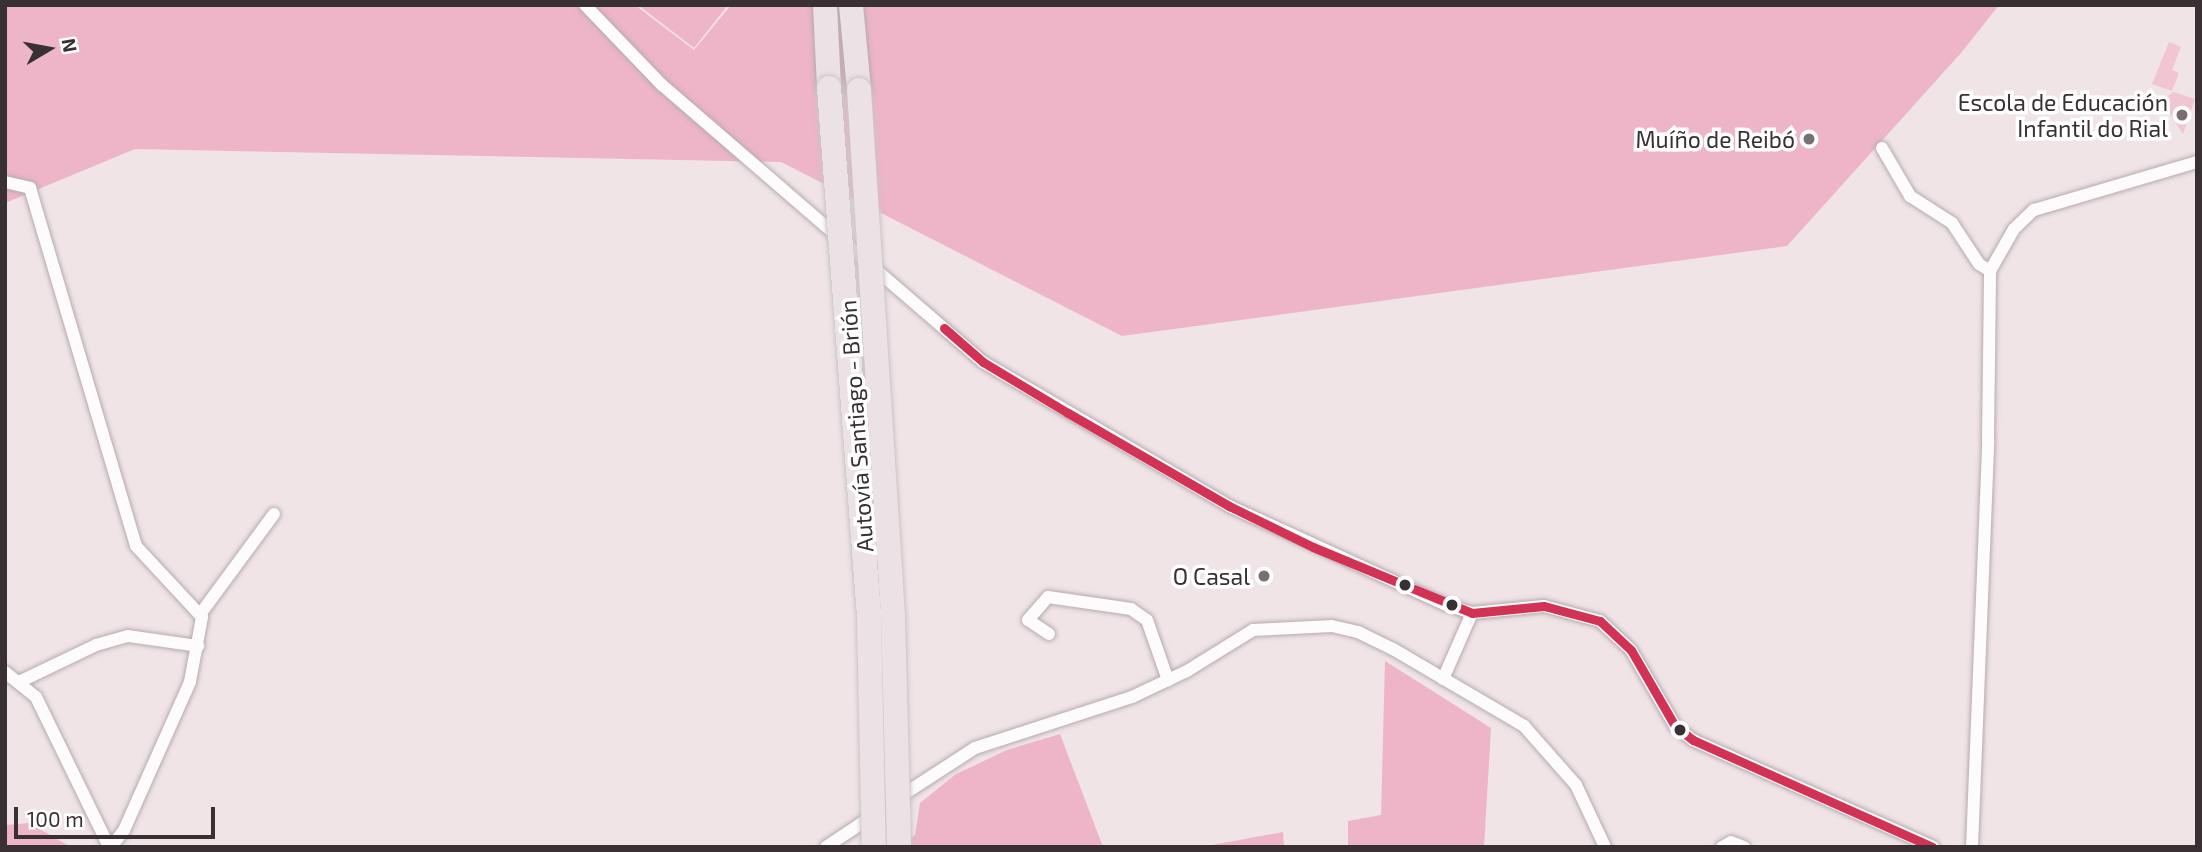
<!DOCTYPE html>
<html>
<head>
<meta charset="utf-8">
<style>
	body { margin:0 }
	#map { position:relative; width:2202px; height:852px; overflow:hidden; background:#f0e4e7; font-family:"Exo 2",sans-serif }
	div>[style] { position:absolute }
	.green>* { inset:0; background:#f2c5d2 }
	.forest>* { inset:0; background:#edb5c7 }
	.roads { filter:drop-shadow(0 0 2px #b5abae) drop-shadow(0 0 2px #b5abae) }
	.minor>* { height:12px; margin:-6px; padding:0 6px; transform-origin:6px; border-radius:6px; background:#fdfbfb }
	.motorway>* { height:24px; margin:-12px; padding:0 12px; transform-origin:12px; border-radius:12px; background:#ece1e4 }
	.bridges { filter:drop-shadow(0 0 2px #cac4c6) drop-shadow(0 0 2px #cac4c6) }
	.motorway-bridge>* { height:24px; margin:-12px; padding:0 12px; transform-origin:12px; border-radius:12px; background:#ece1e4 }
	.bus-1>* { height:9px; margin:-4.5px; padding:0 4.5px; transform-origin:4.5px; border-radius:4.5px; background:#d23354 }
	.dots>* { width:19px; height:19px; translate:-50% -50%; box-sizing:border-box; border:4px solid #fff; border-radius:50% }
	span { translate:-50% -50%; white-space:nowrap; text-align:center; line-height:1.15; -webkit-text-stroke:7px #fff; paint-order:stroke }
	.poi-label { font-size:23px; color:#393033 }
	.right { translate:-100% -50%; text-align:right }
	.street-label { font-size:23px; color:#393033 }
	.frame { position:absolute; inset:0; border:7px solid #393033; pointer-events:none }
	.north { position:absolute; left:14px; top:14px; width:70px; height:70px; -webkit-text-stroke:5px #fff; paint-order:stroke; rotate:80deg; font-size:19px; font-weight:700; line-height:28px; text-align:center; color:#393033 }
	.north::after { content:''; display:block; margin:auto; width:24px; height:32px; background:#393033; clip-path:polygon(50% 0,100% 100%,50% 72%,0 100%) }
	.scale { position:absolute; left:14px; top:807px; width:201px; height:32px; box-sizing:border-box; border:4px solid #393033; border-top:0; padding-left:9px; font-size:21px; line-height:24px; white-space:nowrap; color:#393033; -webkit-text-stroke:5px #fff; paint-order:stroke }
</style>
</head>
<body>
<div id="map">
	<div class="green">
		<div style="clip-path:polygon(2169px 42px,2181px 47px,2172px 70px,2179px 73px,2172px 91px,2152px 84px)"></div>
		<div style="clip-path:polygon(2174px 92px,2195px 99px,2183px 134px,2161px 100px)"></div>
	</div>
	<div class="forest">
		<div style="clip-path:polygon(5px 5px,635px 5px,694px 50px,731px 5px,1999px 5px,1961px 53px,1787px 246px,1122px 336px,781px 162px,135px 149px,5px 203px)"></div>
		<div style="clip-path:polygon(638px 5px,728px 5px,694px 48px)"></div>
		<div style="clip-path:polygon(1385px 661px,1491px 728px,1484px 847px,1348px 847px,1348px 821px,1381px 815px)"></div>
		<div style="clip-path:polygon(1060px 734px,1103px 847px,898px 847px,915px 835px,920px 803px,956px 774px,1007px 750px)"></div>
		<div style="clip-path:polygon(29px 823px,71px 847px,5px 847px,5px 825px)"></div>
		<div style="clip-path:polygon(1283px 832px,1284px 847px,1201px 847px)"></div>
	</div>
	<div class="roads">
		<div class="minor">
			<div style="left:585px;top:5px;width:111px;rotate:46.1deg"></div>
			<div style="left:662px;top:85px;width:424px;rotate:40.8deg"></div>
			<div style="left:983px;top:362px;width:285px;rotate:30.3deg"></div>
			<div style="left:1229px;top:506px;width:236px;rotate:24.5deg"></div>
			<div style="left:1444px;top:604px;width:29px;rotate:18deg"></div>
			<div style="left:1472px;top:613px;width:72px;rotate:-5.6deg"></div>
			<div style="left:1544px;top:606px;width:58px;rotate:15deg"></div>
			<div style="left:1600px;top:621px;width:42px;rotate:43.1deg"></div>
			<div style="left:1631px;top:650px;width:88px;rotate:59.9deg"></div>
			<div style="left:1675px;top:726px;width:23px;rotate:38deg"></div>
			<div style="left:1693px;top:740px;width:263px;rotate:24deg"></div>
			<div style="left:1882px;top:148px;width:56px;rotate:59.7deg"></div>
			<div style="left:1910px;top:196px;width:50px;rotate:32.7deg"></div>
			<div style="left:1952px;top:223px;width:49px;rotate:56.6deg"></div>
			<div style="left:1979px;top:264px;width:13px;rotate:32deg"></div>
			<div style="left:5px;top:182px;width:26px;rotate:13deg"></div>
			<div style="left:30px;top:188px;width:373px;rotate:73.5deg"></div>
			<div style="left:136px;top:546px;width:97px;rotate:47.1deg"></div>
			<div style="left:202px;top:617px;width:66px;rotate:100.5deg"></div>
			<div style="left:190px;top:682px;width:162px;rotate:114deg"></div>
			<div style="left:124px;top:830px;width:21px;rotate:127deg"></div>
			<div style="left:201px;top:613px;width:123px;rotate:-53.6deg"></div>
			<div style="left:1049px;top:634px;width:25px;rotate:-146deg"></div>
			<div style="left:1028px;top:620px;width:30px;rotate:-49deg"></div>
			<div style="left:1048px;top:597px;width:84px;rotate:8.2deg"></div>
			<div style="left:1131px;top:609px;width:19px;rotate:35deg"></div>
			<div style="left:1147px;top:620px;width:64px;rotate:70.7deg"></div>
			<div style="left:5px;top:672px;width:40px;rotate:39deg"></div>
			<div style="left:36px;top:697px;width:167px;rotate:64deg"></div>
			<div style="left:1443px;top:679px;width:72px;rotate:-66.3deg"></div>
			<div style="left:21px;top:681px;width:83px;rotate:-25.6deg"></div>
			<div style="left:96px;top:645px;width:33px;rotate:-16deg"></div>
			<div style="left:128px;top:636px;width:71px;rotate:8.1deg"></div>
			<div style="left:898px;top:798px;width:92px;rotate:-33deg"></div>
			<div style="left:975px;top:748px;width:165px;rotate:-18deg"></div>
			<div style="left:1132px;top:697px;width:61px;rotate:-25.3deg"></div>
			<div style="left:1187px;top:671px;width:78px;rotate:-31.8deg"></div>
			<div style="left:1253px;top:630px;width:79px;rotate:-2.9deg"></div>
			<div style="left:1332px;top:626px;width:27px;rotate:13deg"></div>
			<div style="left:1358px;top:632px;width:39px;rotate:26deg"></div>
			<div style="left:1393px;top:649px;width:152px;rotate:30.4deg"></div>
			<div style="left:1524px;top:726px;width:79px;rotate:48.6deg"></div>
			<div style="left:1576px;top:785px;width:68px;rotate:64.9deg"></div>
			<div style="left:826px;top:847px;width:58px;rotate:-33.7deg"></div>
			<div style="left:1722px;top:847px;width:10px;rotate:-29deg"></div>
			<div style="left:1731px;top:842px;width:14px;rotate:21deg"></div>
			<div style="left:1972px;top:847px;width:407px;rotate:-87.7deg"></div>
			<div style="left:1988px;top:440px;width:169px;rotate:-89.3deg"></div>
			<div style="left:1990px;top:271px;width:48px;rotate:-60.3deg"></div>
			<div style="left:2014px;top:229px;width:28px;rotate:-44deg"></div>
			<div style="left:2034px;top:210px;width:170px;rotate:-16.4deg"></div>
		</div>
		<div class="motorway">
			<div style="left:825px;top:5px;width:83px;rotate:87.2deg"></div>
			<div style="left:851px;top:5px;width:85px;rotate:84.6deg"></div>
		</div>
	</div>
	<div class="bridges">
		<div class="motorway-bridge">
			<div style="left:829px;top:88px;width:530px;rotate:85.67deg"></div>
			<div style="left:869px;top:616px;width:231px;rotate:88.8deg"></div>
			<div style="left:859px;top:90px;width:527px;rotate:86.3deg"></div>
			<div style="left:893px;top:616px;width:231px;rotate:88.5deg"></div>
		</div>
	</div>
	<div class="bus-1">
		<div style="left:944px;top:328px;width:52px;rotate:41.1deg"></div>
		<div style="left:983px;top:362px;width:99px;rotate:31deg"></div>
		<div style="left:1068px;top:413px;width:186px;rotate:30deg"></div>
		<div style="left:1229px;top:506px;width:93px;rotate:26deg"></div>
		<div style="left:1313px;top:547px;width:172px;rotate:22.5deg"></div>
		<div style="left:1472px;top:613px;width:72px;rotate:-5.6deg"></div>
		<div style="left:1544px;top:606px;width:58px;rotate:15deg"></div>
		<div style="left:1600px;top:621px;width:42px;rotate:43.1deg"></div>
		<div style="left:1631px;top:650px;width:88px;rotate:59.9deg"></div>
		<div style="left:1675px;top:726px;width:23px;rotate:38deg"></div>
		<div style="left:1693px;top:740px;width:262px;rotate:24.1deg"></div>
	</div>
	<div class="dots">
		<div style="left:2182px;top:115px;background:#796f72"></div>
		<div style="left:1809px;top:139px;background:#796f72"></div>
		<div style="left:1264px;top:576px;background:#796f72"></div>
		<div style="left:1405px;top:585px;background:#393033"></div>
		<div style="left:1452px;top:605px;background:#393033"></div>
		<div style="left:1680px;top:730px;background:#393033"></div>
	</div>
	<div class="poi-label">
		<span class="right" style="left:2168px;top:115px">Escola de Educación<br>Infantil do Rial</span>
		<span class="right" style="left:1795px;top:139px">Muíño de Reibó</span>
		<span class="right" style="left:1250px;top:576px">O Casal</span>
	</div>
	<div class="street-label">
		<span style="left:856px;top:426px;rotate:-94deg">Autovía Santiago - Brión</span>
	</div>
	<div class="frame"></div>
	<div class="north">N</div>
	<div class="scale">100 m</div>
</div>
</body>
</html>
